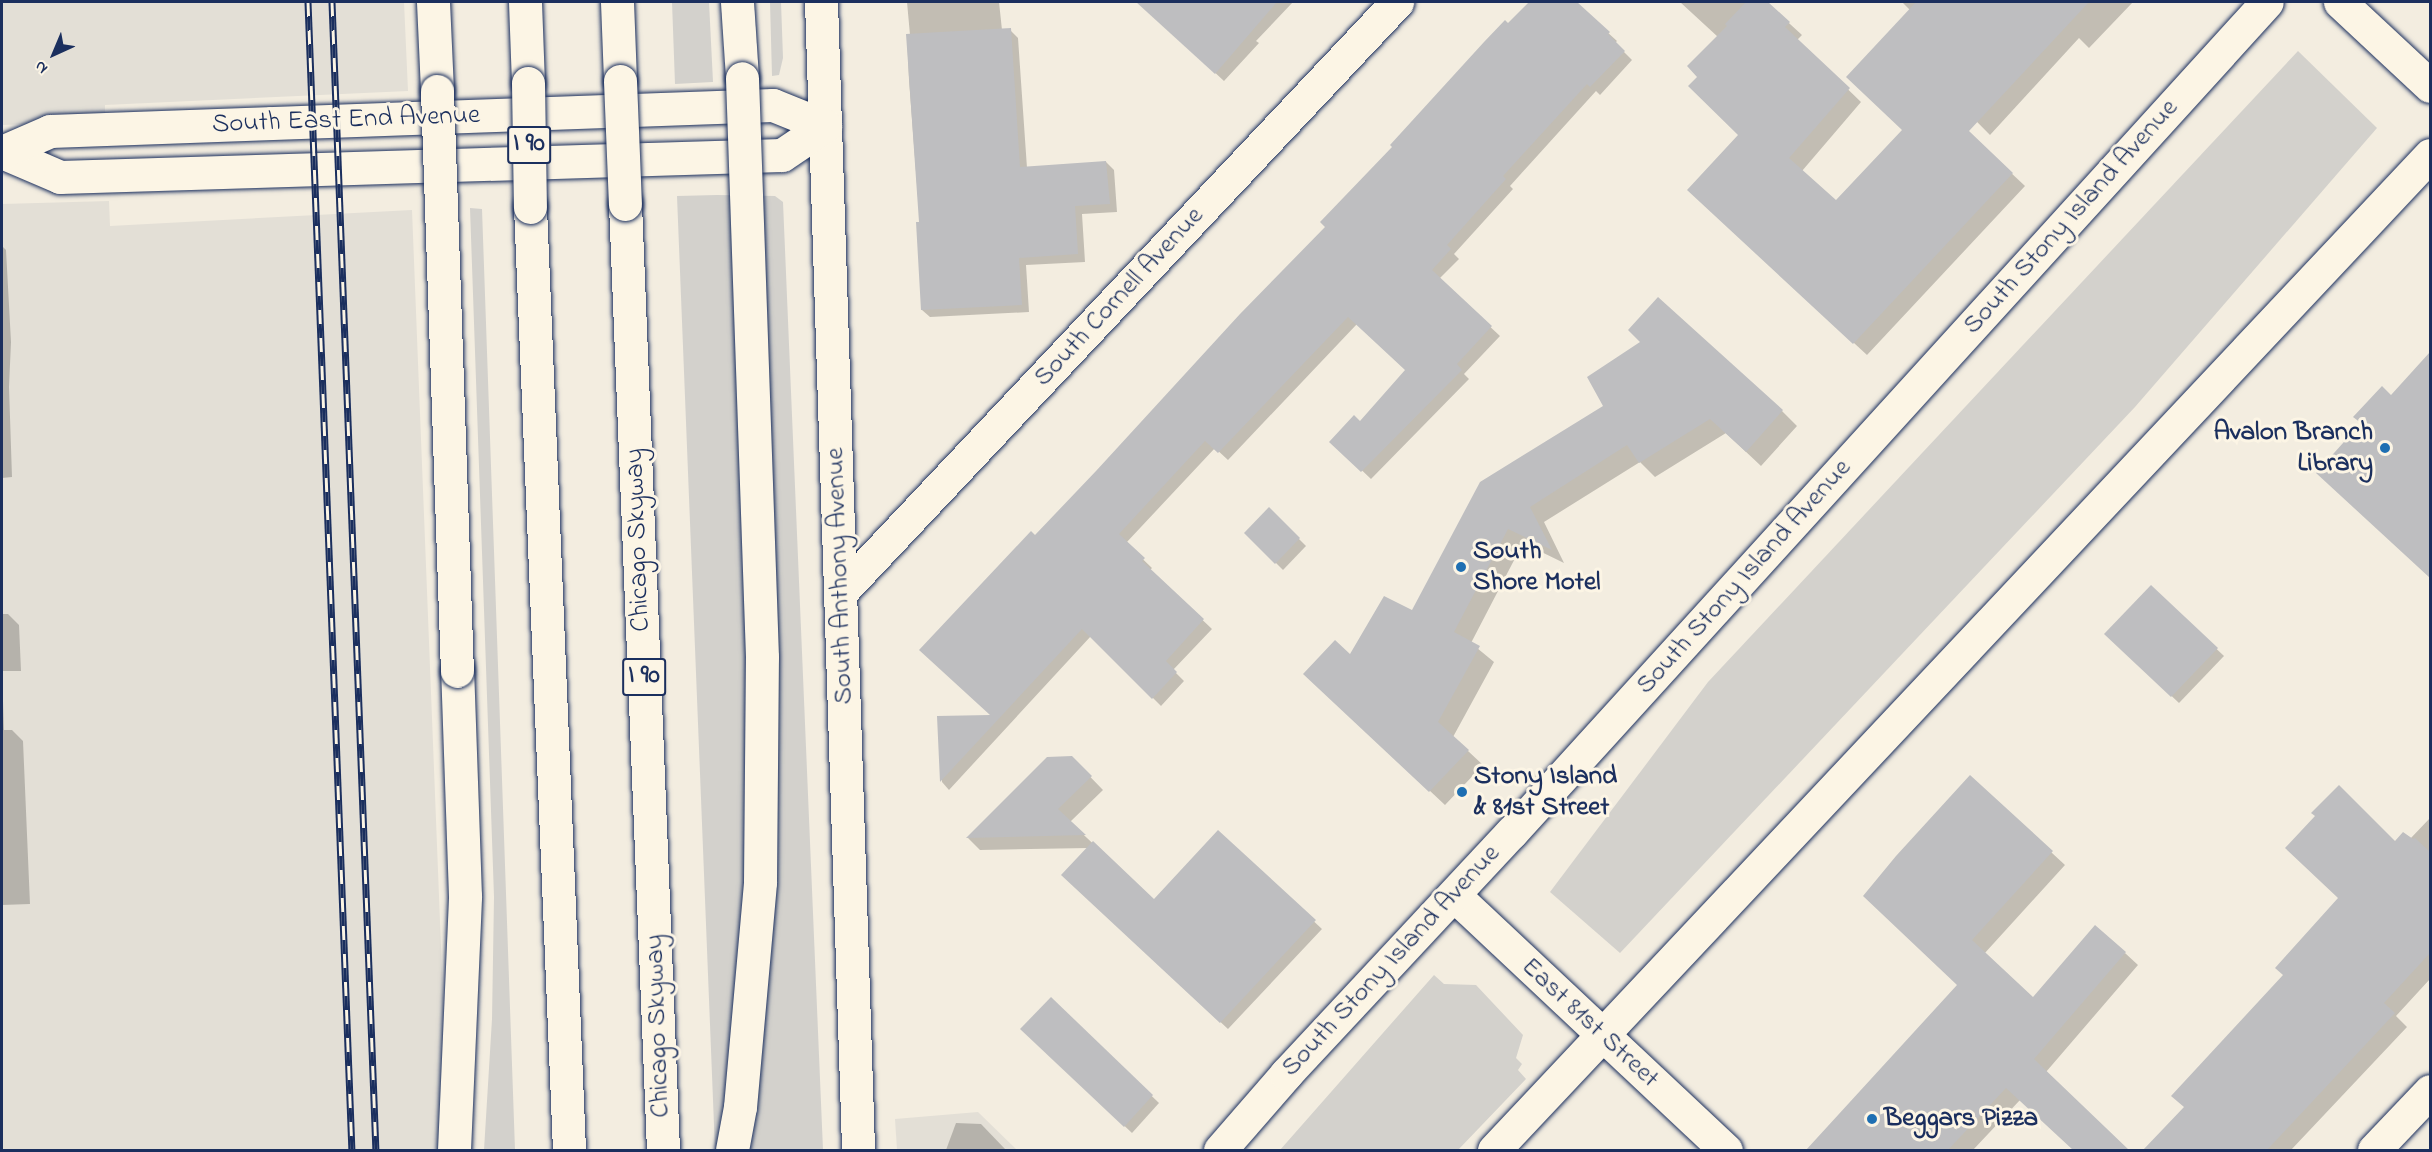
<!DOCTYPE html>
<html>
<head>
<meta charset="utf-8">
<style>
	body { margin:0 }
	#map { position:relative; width:2432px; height:1152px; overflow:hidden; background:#f3ede0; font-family:"Indie Flower",sans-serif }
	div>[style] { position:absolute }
	.built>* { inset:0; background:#e3dfd6 }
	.green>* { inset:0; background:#d3d1cc }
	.shadow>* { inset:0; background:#0003 }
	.building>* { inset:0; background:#bebec0 }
	.roads { filter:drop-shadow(0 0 2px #1b2f5e) drop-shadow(0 0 2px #1b2f5e) }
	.minor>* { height:33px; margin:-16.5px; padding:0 16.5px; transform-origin:16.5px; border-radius:16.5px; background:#fcf5e5 }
	.highway>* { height:33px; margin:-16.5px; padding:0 16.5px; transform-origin:16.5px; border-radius:16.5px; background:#fcf5e5 }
	.rail>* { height:7px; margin-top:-3.5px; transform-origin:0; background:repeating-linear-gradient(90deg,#fcf5e5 0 14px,#1b2f5e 0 28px); box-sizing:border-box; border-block:2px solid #1b2f5e }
	.bridges { filter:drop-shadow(0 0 2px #1b2f5e) drop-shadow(0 0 2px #1b2f5e) }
	.highway-bridge>* { height:33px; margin:-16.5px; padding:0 16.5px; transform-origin:16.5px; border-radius:16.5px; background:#fcf5e5 }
	.dots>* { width:16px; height:16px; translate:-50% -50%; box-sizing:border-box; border:3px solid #fcf5e5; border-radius:50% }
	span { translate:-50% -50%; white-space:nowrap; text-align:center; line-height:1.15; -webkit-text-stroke:6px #fcf5e5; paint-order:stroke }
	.shield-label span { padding:2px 4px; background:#fcf5e5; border:2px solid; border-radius:4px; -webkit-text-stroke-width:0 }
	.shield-label { font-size:26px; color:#1b2f5e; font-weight:700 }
	.street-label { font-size:27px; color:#1b2f5e }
	.poi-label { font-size:27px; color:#1b2f5e; font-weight:700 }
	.right { translate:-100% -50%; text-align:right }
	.left { translate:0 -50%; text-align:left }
	.frame { position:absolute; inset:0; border:3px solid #1b2f5e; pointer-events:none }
	.north { position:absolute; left:24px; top:24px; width:60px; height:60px; -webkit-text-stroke:4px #fcf5e5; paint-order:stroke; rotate:224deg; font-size:16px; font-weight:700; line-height:24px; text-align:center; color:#1b2f5e }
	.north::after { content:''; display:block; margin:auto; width:21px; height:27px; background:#1b2f5e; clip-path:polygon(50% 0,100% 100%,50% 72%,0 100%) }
</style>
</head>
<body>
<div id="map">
	<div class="built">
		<div style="clip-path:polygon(2px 2px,404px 2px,408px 91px,105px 105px,105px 121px,2px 125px)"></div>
		<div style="clip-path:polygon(109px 201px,110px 226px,412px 210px,449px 1150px,2px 1150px,2px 204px)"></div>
		<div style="clip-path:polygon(978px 1112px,1017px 1150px,897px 1150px,895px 1119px)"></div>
	</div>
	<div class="green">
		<div style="clip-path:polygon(672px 2px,709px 2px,713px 82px,675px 84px)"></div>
		<div style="clip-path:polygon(770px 2px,781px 2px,783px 58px,779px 75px,772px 76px)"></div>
		<div style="clip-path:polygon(2298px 51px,2377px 128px,2135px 407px,1620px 953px,1550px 892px,1708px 682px)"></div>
		<div style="clip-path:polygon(717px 195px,775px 196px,783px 202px,823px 1150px,715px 1150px,677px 196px)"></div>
		<div style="clip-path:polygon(470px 208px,482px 209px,515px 1150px,484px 1150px,492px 1019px,494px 897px)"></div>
		<div style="clip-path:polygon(1434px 975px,1444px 984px,1476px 985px,1523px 1035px,1516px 1058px,1522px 1064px,1518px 1070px,1526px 1079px,1458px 1150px,1280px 1150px)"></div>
	</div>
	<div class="shadow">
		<div style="clip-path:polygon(907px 2px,999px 2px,1002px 30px,1010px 30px,1018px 38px,1027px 168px,1106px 162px,1114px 170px,1117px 212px,1082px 214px,1085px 262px,1026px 265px,1029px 312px,930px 317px,922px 310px,920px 224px,909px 80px,907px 35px,910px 35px)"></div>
		<div style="clip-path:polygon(1146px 2px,1293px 2px,1256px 41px,1259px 43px,1224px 81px,1143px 6px)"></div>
		<div style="clip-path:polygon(1531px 2px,1574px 2px,1617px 41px,1615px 43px,1632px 60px,1600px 95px,1596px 91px,1510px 186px,1513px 189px,1454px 254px,1459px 259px,1439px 279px,1500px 336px,1464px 374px,1469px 379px,1371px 479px,1331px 441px,1361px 423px,1407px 371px,1357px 324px,1228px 460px,1215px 448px,1126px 543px,1152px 568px,1150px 570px,1212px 629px,1173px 670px,1184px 681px,1161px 706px,1091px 636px,949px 790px,942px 782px,939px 718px,993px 716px,1035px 537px,1327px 227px)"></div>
		<div style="clip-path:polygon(1680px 2px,1766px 2px,1802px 35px,1797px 40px,1861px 102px,1802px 171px,1836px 202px,1957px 122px,2025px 186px,1867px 355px,1702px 203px,1740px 135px,1699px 77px,1718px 37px)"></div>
		<div style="clip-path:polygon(1905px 2px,2133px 2px,2089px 48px,2079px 38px,1990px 135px,1889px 33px,1910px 10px,1903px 3px)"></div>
		<div style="clip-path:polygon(2px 246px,6px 250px,11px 342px,9px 387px,12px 477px,2px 478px)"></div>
		<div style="clip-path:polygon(2430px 354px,2430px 577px,2331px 485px,2391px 397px)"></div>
		<div style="clip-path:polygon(1605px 407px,1782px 411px,1797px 426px,1761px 466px,1726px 433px,1655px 477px,1640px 462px,1544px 522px,1564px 563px,1523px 543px,1471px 643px,1494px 662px,1453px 737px,1483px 765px,1445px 805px,1320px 688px,1350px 656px,1412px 612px)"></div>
		<div style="clip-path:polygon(1269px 509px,1306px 546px,1283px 570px,1246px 533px)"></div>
		<div style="clip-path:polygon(2151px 587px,2224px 656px,2179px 703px,2106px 634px)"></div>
		<div style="clip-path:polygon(2px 614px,8px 614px,19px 625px,21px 671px,2px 671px,4px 730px,12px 730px,23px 741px,30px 904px,2px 905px)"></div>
		<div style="clip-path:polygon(1071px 757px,1103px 790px,1070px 822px,1154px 901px,1218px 832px,1322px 929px,1228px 1029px,1070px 882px,1089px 848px,980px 850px,968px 838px,1048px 758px)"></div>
		<div style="clip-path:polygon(1970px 777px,2065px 865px,1984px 954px,2033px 999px,2125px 953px,2138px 965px,2046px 1072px,2126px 1150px,2074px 1150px,2020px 1100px,1973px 1150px,1835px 1150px,1820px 1136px,1959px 985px)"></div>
		<div style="clip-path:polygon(2430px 818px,2430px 979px,2396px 1016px,2407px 1027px,2291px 1150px,2145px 1150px,2185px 1108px,2284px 975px,2395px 843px,2410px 839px)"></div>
		<div style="clip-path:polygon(1051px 999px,1159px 1103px,1132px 1133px,1022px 1029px)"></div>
		<div style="clip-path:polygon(956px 1123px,981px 1124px,1006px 1150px,946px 1150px)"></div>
	</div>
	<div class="building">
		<div style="clip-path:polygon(1136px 2px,1277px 2px,1215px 74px)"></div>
		<div style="clip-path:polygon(1529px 2px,1577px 2px,1610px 32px,1608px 34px,1625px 51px,1590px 87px,1587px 84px,1503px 176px,1506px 179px,1447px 245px,1451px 249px,1432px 270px,1492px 326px,1457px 364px,1462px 370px,1361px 472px,1329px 442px,1354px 415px,1360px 421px,1405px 370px,1348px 317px,1218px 453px,1205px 441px,1119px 534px,1145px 558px,1142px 561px,1204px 619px,1166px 661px,1177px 672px,1152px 699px,1082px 629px,940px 782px,937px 716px,990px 715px,919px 650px,1031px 531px,1035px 535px,1096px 471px,1240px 314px,1325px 227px,1320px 222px,1392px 147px,1390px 145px,1484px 42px,1505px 20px,1508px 23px)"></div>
		<div style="clip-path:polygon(1746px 2px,1768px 2px,1790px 22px,1785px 27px,1850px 88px,1789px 158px,1836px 200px,1902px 130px,1846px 77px,1916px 2px,2089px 2px,1969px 131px,2013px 173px,1853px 344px,1687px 190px,1738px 135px,1688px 86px,1697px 77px,1687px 66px,1727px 26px,1725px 24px)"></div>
		<div style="clip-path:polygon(1011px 28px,1020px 167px,1106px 161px,1110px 204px,1075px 206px,1078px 254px,1019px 258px,1022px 305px,921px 310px,916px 222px,919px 222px,906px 34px)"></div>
		<div style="clip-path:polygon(1658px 297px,1783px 410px,1746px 452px,1710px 419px,1639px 463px,1627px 445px,1530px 507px,1552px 550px,1508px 529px,1454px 632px,1480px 646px,1438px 722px,1469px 750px,1429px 792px,1303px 674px,1335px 640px,1350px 654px,1384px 596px,1412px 610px,1480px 482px,1603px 406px,1587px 377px,1640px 342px,1628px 330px)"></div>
		<div style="clip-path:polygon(2430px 352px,2430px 578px,2316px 473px,2361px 423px,2353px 417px,2382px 386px,2391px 395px)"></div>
		<div style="clip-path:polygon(1269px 507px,1300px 538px,1275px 564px,1244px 533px)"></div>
		<div style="clip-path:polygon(2151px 585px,2218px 648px,2171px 697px,2104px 634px)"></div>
		<div style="clip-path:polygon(1072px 756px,1092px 776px,1058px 809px,1086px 835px,966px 838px,1047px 757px)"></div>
		<div style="clip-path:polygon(1970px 775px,2053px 851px,1972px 940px,2033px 997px,2095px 925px,2126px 952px,2034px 1059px,2129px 1150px,2073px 1150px,2006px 1088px,1948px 1150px,1806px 1150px,1957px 985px,1863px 896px,1896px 856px)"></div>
		<div style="clip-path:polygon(2339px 785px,2395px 841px,2403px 832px,2413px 839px,2415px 838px,2430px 852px,2430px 953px,2384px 1003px,2395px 1013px,2267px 1150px,2143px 1150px,2184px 1107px,2171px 1096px,2283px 975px,2275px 968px,2338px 898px,2285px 848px,2315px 816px,2311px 813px)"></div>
		<div style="clip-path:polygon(1218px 830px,1316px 920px,1220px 1023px,1061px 875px,1093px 841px,1154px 899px)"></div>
		<div style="clip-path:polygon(1051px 997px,1153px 1095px,1124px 1127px,1020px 1029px)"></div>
	</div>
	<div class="roads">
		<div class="minor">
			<div style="left:821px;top:2px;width:1149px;rotate:88.15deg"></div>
			<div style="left:2340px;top:2px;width:123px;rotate:43deg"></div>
			<div style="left:2px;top:152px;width:63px;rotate:23.3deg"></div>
			<div style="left:60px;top:177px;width:722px;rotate:-1.75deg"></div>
			<div style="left:782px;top:155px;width:52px;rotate:-34deg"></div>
			<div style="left:2px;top:152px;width:52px;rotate:-23.6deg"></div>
			<div style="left:50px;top:131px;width:723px;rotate:-2.06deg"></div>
			<div style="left:773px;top:105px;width:56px;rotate:22deg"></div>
			<div style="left:841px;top:592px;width:811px;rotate:-46.7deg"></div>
			<div style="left:1454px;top:895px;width:373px;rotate:43.2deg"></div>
			<div style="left:2374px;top:1150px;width:81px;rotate:-46.5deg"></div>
		</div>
		<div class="highway">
			<div style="left:433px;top:2px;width:89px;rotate:87.4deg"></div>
			<div style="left:525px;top:2px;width:81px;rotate:87.9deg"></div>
			<div style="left:617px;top:2px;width:79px;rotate:87.8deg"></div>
			<div style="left:737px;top:2px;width:76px;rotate:86.2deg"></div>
			<div style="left:625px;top:204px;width:947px;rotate:87.7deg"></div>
			<div style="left:530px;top:207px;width:944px;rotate:87.63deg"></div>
			<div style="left:454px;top:1150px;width:254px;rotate:-87.5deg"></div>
			<div style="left:465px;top:896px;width:225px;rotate:-92deg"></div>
			<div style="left:1220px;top:1150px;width:101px;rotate:-49deg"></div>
			<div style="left:1286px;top:1074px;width:330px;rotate:-47deg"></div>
			<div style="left:1511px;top:833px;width:1123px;rotate:-47.71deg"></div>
			<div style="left:1494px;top:1150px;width:1366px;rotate:-46.75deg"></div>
		</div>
	</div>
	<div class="rail">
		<div style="left:308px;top:2px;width:1149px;rotate:87.81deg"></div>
		<div style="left:332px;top:2px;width:1149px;rotate:87.81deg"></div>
	</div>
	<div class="bridges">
		<div class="highway-bridge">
			<div style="left:620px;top:81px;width:123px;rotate:87.7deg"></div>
			<div style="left:528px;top:83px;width:124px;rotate:89.1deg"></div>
			<div style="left:437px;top:91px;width:580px;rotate:88.03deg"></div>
			<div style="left:732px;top:1150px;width:44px;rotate:-79.5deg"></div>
			<div style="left:740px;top:1107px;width:226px;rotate:-84.9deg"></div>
			<div style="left:760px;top:882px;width:225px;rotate:-89.5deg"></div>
			<div style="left:762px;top:657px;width:579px;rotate:-91.98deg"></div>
		</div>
	</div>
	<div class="dots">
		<div style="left:2385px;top:448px;background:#1f6fb2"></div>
		<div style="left:1461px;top:567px;background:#1f6fb2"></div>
		<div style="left:1462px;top:792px;background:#1f6fb2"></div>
		<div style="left:1872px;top:1119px;background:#1f6fb2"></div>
	</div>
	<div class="shield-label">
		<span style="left:529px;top:145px">I 90</span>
		<span style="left:644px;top:677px">I 90</span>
	</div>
	<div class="street-label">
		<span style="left:346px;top:120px;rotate:-2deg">South East End Avenue</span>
		<span style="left:2071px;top:217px;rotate:-48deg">South Stony Island Avenue</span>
		<span style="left:1119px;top:297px;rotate:-47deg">South Cornell Avenue</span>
		<span style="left:638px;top:540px;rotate:-92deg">Chicago Skyway</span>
		<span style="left:840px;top:576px;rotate:-92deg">South Anthony Avenue</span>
		<span style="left:1744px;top:577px;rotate:-48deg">South Stony Island Avenue</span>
		<span style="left:1391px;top:961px;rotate:-47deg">South Stony Island Avenue</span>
		<span style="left:1590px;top:1023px;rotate:43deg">East 81st Street</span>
		<span style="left:658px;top:1026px;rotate:-92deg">Chicago Skyway</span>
	</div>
	<div class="poi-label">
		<span class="right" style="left:2373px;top:448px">Avalon Branch<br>Library</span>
		<span class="left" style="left:1473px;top:567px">South<br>Shore Motel</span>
		<span class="left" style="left:1474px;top:792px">Stony Island<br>&amp; 81st Street</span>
		<span class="left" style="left:1884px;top:1119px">Beggars Pizza</span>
	</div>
	<div class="frame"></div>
	<div class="north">N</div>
</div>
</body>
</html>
